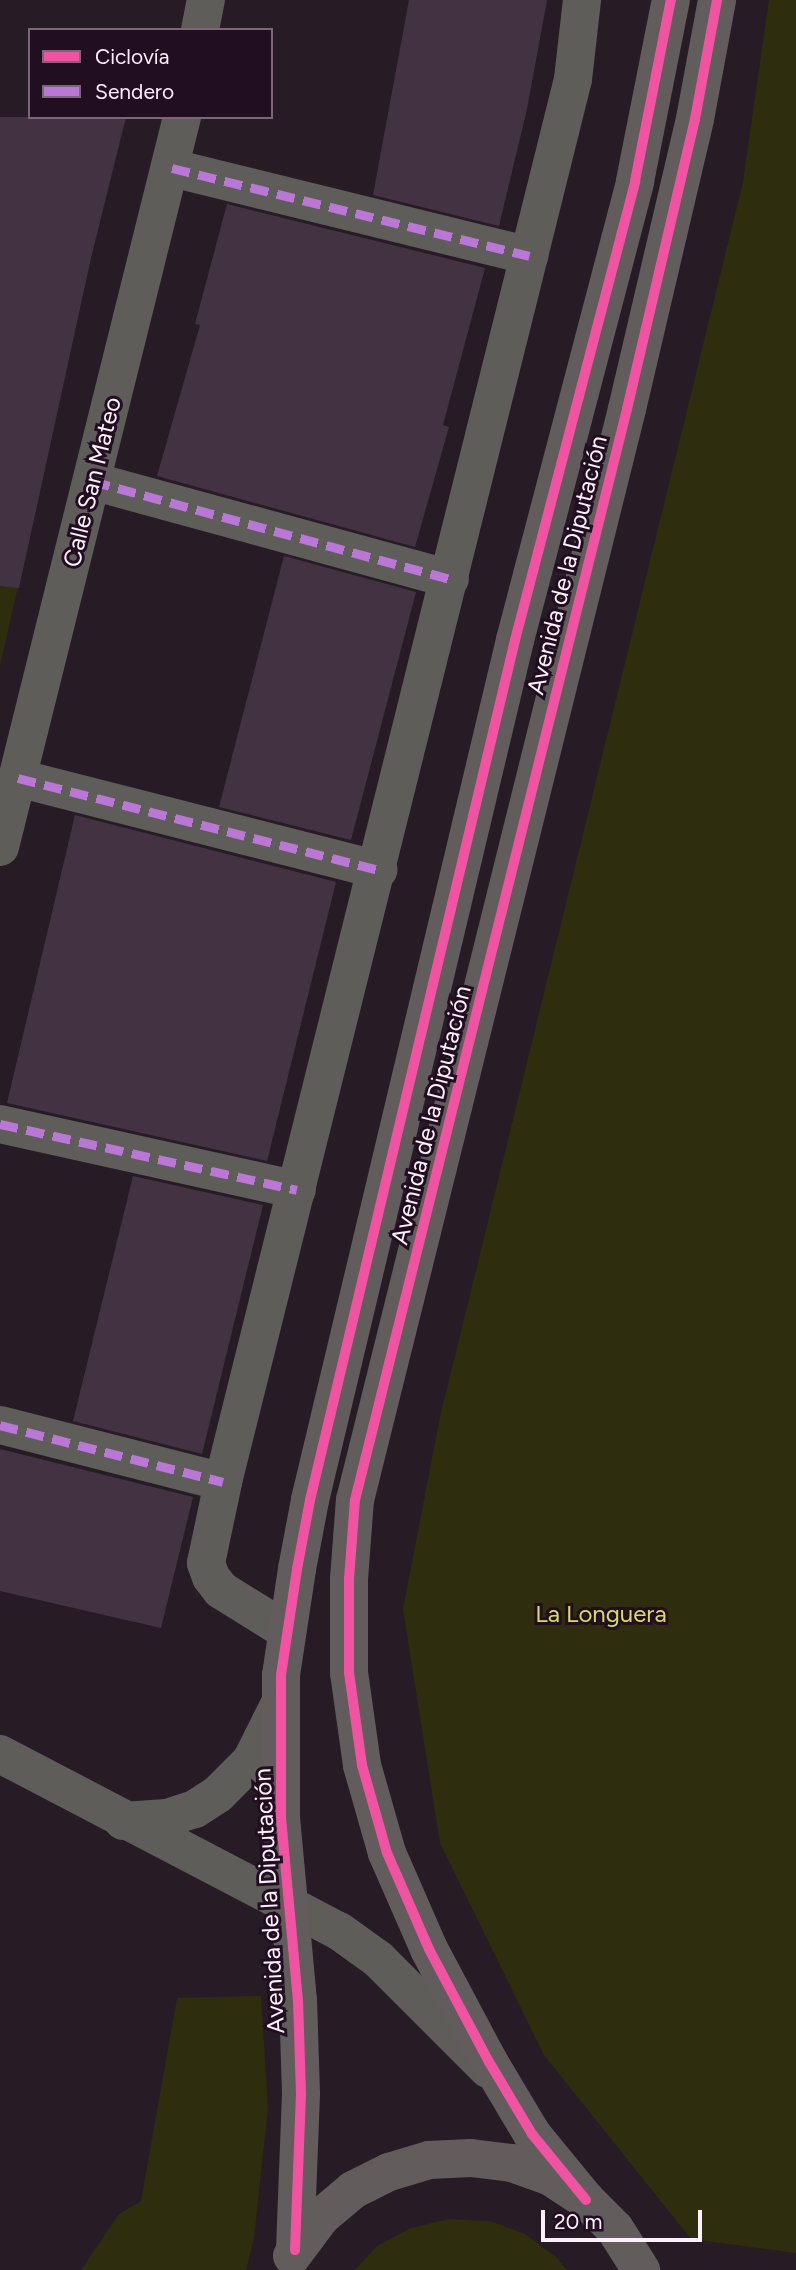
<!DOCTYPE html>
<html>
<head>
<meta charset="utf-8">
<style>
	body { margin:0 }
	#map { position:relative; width:796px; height:2270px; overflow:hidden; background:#271c26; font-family:Figtree,sans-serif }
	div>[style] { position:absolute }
	.green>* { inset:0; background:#2e2d0d }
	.building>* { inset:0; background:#433342 }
	.minor>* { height:38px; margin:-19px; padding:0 19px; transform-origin:19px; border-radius:19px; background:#5f5d5a }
	.major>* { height:38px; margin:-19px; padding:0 19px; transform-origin:19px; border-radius:19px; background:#625d5c }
	.quiet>* { height:9px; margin-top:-4.5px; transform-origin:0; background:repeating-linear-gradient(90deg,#ba77d6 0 18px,transparent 0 27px) }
	.cycleway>* { height:10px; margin:-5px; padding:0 5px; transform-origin:5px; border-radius:5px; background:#f153a3 }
	span { translate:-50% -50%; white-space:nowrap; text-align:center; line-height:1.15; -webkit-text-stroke:6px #220e21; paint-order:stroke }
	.street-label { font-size:24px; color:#fef0fd }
	.park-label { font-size:24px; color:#d9db66 }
	.legend { position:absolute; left:28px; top:28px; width:245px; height:91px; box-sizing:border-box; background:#220e21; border:2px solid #7a6879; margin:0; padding:9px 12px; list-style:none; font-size:21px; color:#fef0fd }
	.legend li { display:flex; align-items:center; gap:14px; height:35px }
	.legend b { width:35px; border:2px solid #7a6879 }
	.scale { position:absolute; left:541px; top:2210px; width:161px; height:32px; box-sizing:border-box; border:4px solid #fef0fd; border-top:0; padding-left:9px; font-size:21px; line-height:24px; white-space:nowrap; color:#fef0fd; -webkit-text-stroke:5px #220e21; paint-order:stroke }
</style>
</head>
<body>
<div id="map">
	<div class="green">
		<div style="clip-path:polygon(769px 0,796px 0,796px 2253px,691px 2239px,544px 2055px,440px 1843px,403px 1609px,440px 1417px,743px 182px)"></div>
		<div style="clip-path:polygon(0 546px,26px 552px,0 665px)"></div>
		<div style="clip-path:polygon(261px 1996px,268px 2108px,254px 2238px,246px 2270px,81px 2270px,119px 2214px,141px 2201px,177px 1998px)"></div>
		<div style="clip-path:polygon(449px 2219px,489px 2221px,525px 2234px,556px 2257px,567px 2270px,355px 2270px,377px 2246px,411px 2228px)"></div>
	</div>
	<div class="building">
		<div style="clip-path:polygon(409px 0,547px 0,527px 109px,499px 226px,373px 195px)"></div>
		<div style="clip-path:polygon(0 117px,126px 117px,91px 258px,19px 588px,0 586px)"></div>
		<div style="clip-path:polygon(227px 204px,485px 268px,443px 425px,449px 427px,415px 547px,157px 476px,200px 325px,195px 324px)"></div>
		<div style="clip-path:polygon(284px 556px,416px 592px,351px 840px,219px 807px)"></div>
		<div style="clip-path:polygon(75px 815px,336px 882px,267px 1161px,7px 1103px)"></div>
		<div style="clip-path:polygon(133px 1176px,263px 1205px,202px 1454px,73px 1421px)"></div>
		<div style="clip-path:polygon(0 1449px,193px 1497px,161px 1628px,0 1591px)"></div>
	</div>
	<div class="minor">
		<div style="left:200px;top:30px;width:31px;rotate:-79deg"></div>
		<div style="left:172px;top:168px;width:368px;rotate:13.8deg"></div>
		<div style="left:92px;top:481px;width:371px;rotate:15.3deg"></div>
		<div style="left:18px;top:778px;width:372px;rotate:14.3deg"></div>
		<div style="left:0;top:847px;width:752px;rotate:-76deg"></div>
		<div style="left:0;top:1124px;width:304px;rotate:12.5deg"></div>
		<div style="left:0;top:1425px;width:230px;rotate:14.3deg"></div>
		<div style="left:287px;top:1631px;width:78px;rotate:-148.2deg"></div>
		<div style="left:221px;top:1590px;width:16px;rotate:-128deg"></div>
		<div style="left:211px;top:1577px;width:15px;rotate:-110deg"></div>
		<div style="left:206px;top:1563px;width:83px;rotate:-78.1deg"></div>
		<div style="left:223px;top:1482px;width:1446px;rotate:-75.99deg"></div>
		<div style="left:573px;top:79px;width:80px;rotate:-83.5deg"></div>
		<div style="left:0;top:1754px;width:382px;rotate:27.6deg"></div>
		<div style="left:339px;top:1931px;width:48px;rotate:35.7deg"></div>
		<div style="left:378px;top:1959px;width:156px;rotate:45deg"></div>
		<div style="left:123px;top:1821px;width:44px;rotate:-3.9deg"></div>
		<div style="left:167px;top:1818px;width:29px;rotate:-18deg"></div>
		<div style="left:195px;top:1809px;width:27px;rotate:-33deg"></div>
		<div style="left:218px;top:1794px;width:47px;rotate:-45deg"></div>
		<div style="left:251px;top:1761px;width:67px;rotate:-63.4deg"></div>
	</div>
	<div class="major">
		<div style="left:586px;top:2200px;width:85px;rotate:-129.3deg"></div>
		<div style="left:532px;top:2134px;width:84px;rotate:-120.8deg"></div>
		<div style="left:489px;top:2062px;width:128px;rotate:-118deg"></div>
		<div style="left:429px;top:1949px;width:105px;rotate:-113.6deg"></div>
		<div style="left:387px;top:1853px;width:91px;rotate:-105.9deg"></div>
		<div style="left:362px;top:1765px;width:93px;rotate:-98deg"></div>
		<div style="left:349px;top:1673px;width:94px;rotate:-90deg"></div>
		<div style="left:349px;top:1579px;width:79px;rotate:-85.7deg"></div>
		<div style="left:355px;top:1500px;width:1124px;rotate:-76deg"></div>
		<div style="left:627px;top:409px;width:298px;rotate:-76.8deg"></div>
		<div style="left:695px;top:119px;width:121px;rotate:-79.5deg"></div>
		<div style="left:295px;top:2250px;width:156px;rotate:-87.8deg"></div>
		<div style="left:301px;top:2094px;width:93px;rotate:-91.8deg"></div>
		<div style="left:298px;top:2001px;width:184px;rotate:-95.3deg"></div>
		<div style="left:281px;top:1818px;width:143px;rotate:-90deg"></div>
		<div style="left:281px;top:1675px;width:107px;rotate:-81.4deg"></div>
		<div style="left:297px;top:1569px;width:70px;rotate:-79.3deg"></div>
		<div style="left:310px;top:1500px;width:884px;rotate:-76.59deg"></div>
		<div style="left:515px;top:640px;width:474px;rotate:-75.3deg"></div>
		<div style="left:635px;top:181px;width:185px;rotate:-78.8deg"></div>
		<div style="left:292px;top:2256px;width:49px;rotate:-53.4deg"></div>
		<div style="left:321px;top:2217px;width:42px;rotate:-40.2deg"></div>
		<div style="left:353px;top:2190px;width:40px;rotate:-26.6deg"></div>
		<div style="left:389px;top:2172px;width:42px;rotate:-16.7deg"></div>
		<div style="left:429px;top:2160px;width:42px;rotate:-2.7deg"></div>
		<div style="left:471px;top:2158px;width:41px;rotate:7deg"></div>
		<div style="left:512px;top:2163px;width:41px;rotate:19.7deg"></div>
		<div style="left:551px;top:2177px;width:42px;rotate:33.3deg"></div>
		<div style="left:586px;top:2200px;width:41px;rotate:45deg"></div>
		<div style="left:615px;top:2229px;width:49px;rotate:57.6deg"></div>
	</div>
	<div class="quiet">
		<div style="left:172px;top:168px;width:368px;rotate:13.8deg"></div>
		<div style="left:92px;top:481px;width:371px;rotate:15.3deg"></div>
		<div style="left:18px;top:778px;width:372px;rotate:14.3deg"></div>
		<div style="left:0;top:1124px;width:304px;rotate:12.5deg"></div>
		<div style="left:0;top:1425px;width:230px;rotate:14.3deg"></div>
	</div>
	<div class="cycleway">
		<div style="left:586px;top:2200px;width:85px;rotate:-129.3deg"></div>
		<div style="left:532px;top:2134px;width:84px;rotate:-120.8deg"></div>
		<div style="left:489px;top:2062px;width:128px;rotate:-118deg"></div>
		<div style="left:429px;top:1949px;width:105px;rotate:-113.6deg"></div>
		<div style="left:387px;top:1853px;width:91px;rotate:-105.9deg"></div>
		<div style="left:362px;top:1765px;width:93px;rotate:-98deg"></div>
		<div style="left:349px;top:1673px;width:94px;rotate:-90deg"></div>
		<div style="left:349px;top:1579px;width:79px;rotate:-85.7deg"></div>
		<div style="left:355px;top:1500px;width:1124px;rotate:-76deg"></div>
		<div style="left:627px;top:409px;width:298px;rotate:-76.8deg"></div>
		<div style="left:695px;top:119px;width:121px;rotate:-79.5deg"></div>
		<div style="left:295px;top:2250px;width:156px;rotate:-87.8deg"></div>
		<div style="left:301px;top:2094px;width:93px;rotate:-91.8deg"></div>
		<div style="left:298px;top:2001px;width:184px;rotate:-95.3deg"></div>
		<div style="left:281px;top:1818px;width:143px;rotate:-90deg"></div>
		<div style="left:281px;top:1675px;width:107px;rotate:-81.4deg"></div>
		<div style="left:297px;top:1569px;width:70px;rotate:-79.3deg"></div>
		<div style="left:310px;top:1500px;width:884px;rotate:-76.59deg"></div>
		<div style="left:515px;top:640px;width:474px;rotate:-75.3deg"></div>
		<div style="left:635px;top:181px;width:185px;rotate:-78.8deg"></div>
	</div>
	<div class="street-label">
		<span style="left:92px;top:482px;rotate:-76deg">Calle San Mateo</span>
		<span style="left:567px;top:565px;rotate:-76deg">Avenida de la Diputación</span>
		<span style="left:431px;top:1115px;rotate:-76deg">Avenida de la Diputación</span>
		<span style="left:269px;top:1901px;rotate:-93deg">Avenida de la Diputación</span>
	</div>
	<div class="park-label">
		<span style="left:601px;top:1614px">La Longuera</span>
	</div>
	<ul class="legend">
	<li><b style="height:9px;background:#f153a3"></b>Ciclovía</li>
	<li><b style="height:9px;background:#ba77d6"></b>Sendero</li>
	</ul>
	<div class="scale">20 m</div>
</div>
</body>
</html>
